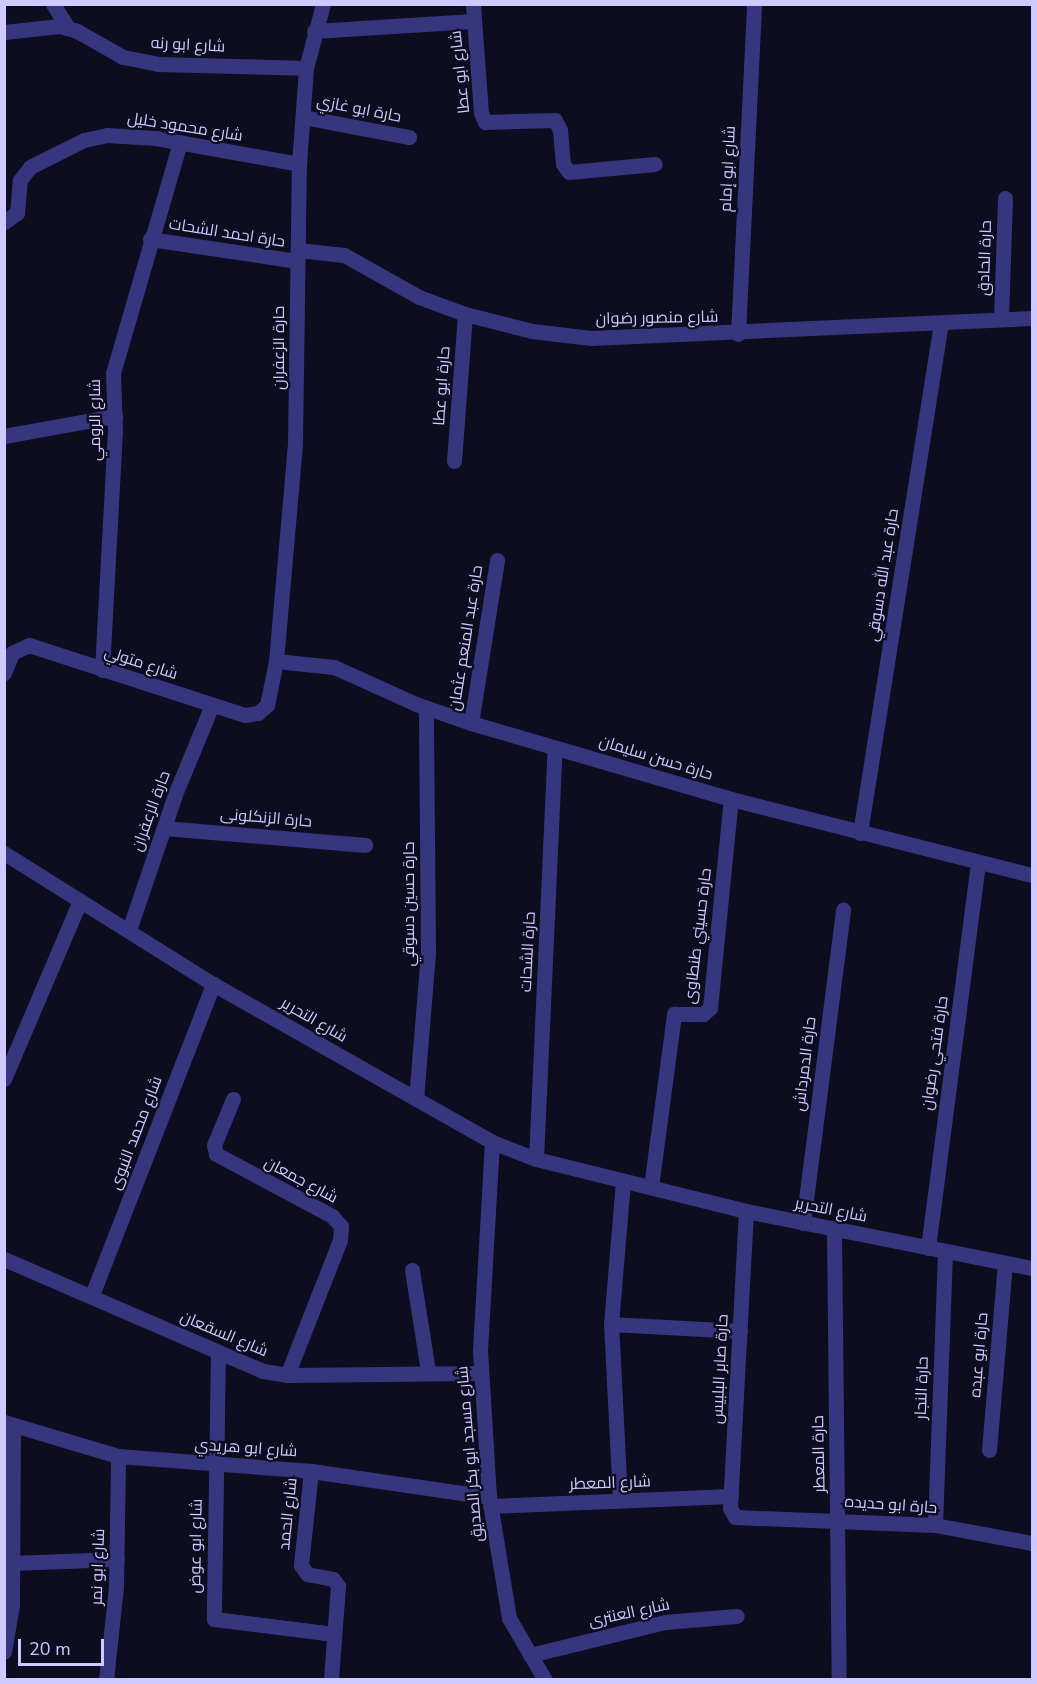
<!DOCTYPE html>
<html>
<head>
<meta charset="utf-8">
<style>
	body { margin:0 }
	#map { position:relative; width:1037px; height:1684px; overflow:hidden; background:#0e0c1f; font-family:"Nunito Sans",Cairo,sans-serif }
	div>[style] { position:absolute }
	.minor>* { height:15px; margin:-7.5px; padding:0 7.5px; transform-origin:7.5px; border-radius:7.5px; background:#36367f }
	span { translate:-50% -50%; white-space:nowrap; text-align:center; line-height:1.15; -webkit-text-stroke:4.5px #0e0c1f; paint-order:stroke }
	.street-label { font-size:16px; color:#cecaff }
	.frame { position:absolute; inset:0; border:6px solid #cecaff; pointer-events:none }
	.scale { position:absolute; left:18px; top:1639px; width:86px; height:27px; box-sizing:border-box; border:3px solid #cecaff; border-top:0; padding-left:8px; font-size:18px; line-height:21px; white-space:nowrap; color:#cecaff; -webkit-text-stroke:4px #0e0c1f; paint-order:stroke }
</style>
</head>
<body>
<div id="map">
	<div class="minor">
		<div style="left:53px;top:4px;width:28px;rotate:58deg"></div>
		<div style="left:473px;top:4px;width:109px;rotate:85.8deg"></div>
		<div style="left:481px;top:113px;width:10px;rotate:66deg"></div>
		<div style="left:485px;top:122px;width:70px;rotate:-1.6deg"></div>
		<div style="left:555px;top:120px;width:11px;rotate:63deg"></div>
		<div style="left:560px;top:130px;width:34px;rotate:85deg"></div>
		<div style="left:563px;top:164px;width:10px;rotate:53deg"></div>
		<div style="left:569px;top:172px;width:86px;rotate:-5.3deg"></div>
		<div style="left:314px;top:31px;width:159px;rotate:-3.6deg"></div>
		<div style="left:4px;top:32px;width:56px;rotate:-6.1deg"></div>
		<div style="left:60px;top:26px;width:18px;rotate:16deg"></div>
		<div style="left:77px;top:31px;width:53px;rotate:29.5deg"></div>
		<div style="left:123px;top:57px;width:36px;rotate:11deg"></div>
		<div style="left:158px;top:64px;width:148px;rotate:1.5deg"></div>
		<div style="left:303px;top:117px;width:108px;rotate:10.7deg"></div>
		<div style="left:4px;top:222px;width:16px;rotate:-35deg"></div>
		<div style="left:17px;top:213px;width:33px;rotate:-85deg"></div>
		<div style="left:20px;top:180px;width:16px;rotate:-52deg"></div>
		<div style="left:30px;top:167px;width:60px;rotate:-26.6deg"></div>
		<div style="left:84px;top:140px;width:24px;rotate:-12deg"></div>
		<div style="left:107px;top:135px;width:49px;rotate:3.5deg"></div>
		<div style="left:156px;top:138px;width:145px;rotate:10.3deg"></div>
		<div style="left:150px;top:239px;width:149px;rotate:8.5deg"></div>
		<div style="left:298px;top:250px;width:46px;rotate:6.2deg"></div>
		<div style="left:344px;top:255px;width:86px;rotate:29.2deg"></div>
		<div style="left:419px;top:297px;width:49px;rotate:20.3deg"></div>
		<div style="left:465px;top:314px;width:69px;rotate:14.2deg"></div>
		<div style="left:532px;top:331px;width:59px;rotate:6.8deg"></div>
		<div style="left:591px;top:338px;width:441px;rotate:-2.6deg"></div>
		<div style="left:1001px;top:319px;width:121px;rotate:-88.1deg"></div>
		<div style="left:738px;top:334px;width:330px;rotate:-87.2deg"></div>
		<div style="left:4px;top:436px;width:113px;rotate:-10.2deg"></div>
		<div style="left:454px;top:461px;width:147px;rotate:-85.7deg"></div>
		<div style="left:276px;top:661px;width:58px;rotate:5.9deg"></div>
		<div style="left:334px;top:667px;width:90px;rotate:24.3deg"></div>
		<div style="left:416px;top:704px;width:58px;rotate:19.1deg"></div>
		<div style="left:471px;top:723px;width:271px;rotate:16.3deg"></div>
		<div style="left:731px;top:799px;width:310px;rotate:14.2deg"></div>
		<div style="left:102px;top:670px;width:238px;rotate:-86.9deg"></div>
		<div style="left:115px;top:432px;width:59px;rotate:-91.9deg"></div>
		<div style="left:113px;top:373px;width:240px;rotate:-73.8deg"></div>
		<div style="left:4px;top:673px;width:22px;rotate:-68deg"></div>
		<div style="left:12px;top:653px;width:19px;rotate:-25deg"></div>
		<div style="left:29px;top:645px;width:227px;rotate:18deg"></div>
		<div style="left:245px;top:715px;width:13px;rotate:-9deg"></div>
		<div style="left:258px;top:713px;width:12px;rotate:-42deg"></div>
		<div style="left:267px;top:705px;width:45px;rotate:-78.4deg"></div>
		<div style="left:276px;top:661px;width:219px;rotate:-85deg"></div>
		<div style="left:295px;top:443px;width:279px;rotate:-89.2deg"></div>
		<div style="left:299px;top:164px;width:96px;rotate:-85.8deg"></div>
		<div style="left:306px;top:68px;width:66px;rotate:-75.1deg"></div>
		<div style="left:471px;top:723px;width:165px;rotate:-80.9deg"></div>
		<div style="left:164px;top:828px;width:202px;rotate:4.8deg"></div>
		<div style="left:860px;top:833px;width:516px;rotate:-80.98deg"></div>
		<div style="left:4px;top:853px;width:247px;rotate:32.1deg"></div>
		<div style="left:213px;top:984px;width:321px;rotate:29.5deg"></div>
		<div style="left:492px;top:1142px;width:47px;rotate:21.1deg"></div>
		<div style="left:536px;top:1159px;width:216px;rotate:13.9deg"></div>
		<div style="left:746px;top:1211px;width:292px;rotate:11.3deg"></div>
		<div style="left:129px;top:930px;width:146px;rotate:-71.2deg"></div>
		<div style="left:176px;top:792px;width:94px;rotate:-67.5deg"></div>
		<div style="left:4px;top:1079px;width:194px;rotate:-66.9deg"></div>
		<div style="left:233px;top:1099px;width:50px;rotate:112.4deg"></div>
		<div style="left:214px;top:1145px;width:9px;rotate:77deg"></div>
		<div style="left:216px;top:1154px;width:132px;rotate:28.1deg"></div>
		<div style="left:332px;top:1216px;width:13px;rotate:48deg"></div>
		<div style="left:341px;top:1226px;width:14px;rotate:94deg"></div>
		<div style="left:340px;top:1240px;width:145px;rotate:111.4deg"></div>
		<div style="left:416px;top:1099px;width:147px;rotate:-85.3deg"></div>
		<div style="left:428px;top:952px;width:244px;rotate:-90.5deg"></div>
		<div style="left:492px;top:1142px;width:208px;rotate:93.3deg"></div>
		<div style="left:480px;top:1350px;width:147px;rotate:86.5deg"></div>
		<div style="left:489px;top:1497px;width:123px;rotate:80.6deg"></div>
		<div style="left:509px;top:1618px;width:72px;rotate:59.9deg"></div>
		<div style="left:536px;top:1159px;width:412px;rotate:-87.4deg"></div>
		<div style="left:651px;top:1187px;width:175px;rotate:-82.4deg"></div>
		<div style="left:674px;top:1014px;width:29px"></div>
		<div style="left:703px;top:1014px;width:9px;rotate:-41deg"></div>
		<div style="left:710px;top:1008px;width:210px;rotate:-84.3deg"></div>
		<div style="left:746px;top:1211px;width:297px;rotate:93.1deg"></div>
		<div style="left:730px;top:1508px;width:10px;rotate:61deg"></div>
		<div style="left:735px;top:1517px;width:200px;rotate:2.3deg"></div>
		<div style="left:935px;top:1525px;width:99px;rotate:10.5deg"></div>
		<div style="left:803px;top:1223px;width:316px;rotate:-82.7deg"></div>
		<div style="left:834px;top:1229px;width:451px;rotate:89.4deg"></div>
		<div style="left:928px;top:1248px;width:389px;rotate:-82.6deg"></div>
		<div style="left:4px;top:1259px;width:282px;rotate:23.4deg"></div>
		<div style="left:263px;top:1371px;width:24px;rotate:9deg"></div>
		<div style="left:287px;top:1375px;width:193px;rotate:-0.6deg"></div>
		<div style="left:412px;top:1270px;width:102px;rotate:81deg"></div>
		<div style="left:92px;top:1295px;width:334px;rotate:-68.7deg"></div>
		<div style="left:611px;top:1324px;width:129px;rotate:3.1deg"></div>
		<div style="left:218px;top:1352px;width:267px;rotate:90.9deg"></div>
		<div style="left:214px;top:1619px;width:121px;rotate:7.1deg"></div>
		<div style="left:4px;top:1422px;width:119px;rotate:16.6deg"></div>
		<div style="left:118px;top:1456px;width:194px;rotate:4.4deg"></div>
		<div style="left:311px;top:1471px;width:180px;rotate:8.3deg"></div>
		<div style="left:989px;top:1450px;width:188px;rotate:-85.1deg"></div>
		<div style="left:311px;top:1471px;width:95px;rotate:96.1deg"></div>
		<div style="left:301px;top:1565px;width:11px;rotate:56deg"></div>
		<div style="left:307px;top:1574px;width:26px;rotate:11deg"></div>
		<div style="left:333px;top:1579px;width:9px;rotate:54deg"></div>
		<div style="left:338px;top:1586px;width:94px;rotate:94.3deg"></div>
		<div style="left:620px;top:1500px;width:176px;rotate:-92.9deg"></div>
		<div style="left:611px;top:1324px;width:144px;rotate:-85.2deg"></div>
		<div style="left:490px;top:1506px;width:241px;rotate:-2.4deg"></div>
		<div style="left:935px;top:1525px;width:274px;rotate:-87.9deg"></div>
		<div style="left:12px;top:1563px;width:105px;rotate:-2.2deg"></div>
		<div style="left:4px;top:1652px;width:48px;rotate:-80.3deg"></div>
		<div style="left:12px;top:1605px;width:180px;rotate:-89.7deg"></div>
		<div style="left:530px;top:1655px;width:139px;rotate:-13.7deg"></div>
		<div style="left:665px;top:1622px;width:72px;rotate:-4.8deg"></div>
		<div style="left:106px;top:1680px;width:94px;rotate:-83.9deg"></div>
		<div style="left:116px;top:1587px;width:131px;rotate:-89.1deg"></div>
	</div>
	<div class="street-label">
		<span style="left:188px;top:45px;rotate:3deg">شارع ابو رنه</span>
		<span style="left:460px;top:72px;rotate:-96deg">شارع ابو عطا</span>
		<span style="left:359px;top:109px;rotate:11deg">حارة ابو غازي</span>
		<span style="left:185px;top:127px;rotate:9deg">شارع محمود خليل</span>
		<span style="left:728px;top:169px;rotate:-87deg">شارع ابو إمام</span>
		<span style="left:227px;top:233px;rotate:9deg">حارة احمد الشحات</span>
		<span style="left:985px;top:258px;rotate:-88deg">حارة الحادق</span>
		<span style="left:657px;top:318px;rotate:-1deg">شارع منصور رضوان</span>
		<span style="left:279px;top:348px;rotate:-90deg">حارة الزعفران</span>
		<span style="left:442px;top:386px;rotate:-86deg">حارة ابو عطا</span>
		<span style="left:95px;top:420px;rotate:-90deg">شارع الرومي</span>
		<span style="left:883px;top:575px;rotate:-81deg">حارة عبد الله دسوقي</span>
		<span style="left:466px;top:638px;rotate:-81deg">حارة عبد المنعم عثمان</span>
		<span style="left:141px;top:663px;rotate:18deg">شارع متولي</span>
		<span style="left:656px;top:758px;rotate:17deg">حارة حسن سليمان</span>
		<span style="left:151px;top:811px;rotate:-70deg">حارة الزعفران</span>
		<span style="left:266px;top:818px;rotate:5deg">حارة الزنكلونى</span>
		<span style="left:409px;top:904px;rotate:-90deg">حارة حسين دسوقي</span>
		<span style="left:698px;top:936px;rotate:-83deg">حارة حسيني طنطاوى</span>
		<span style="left:528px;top:952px;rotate:-87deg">حارة الشحات</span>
		<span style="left:314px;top:1020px;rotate:30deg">شارع التحرير</span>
		<span style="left:935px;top:1053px;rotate:-82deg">حارة فتحي رضوان</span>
		<span style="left:805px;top:1064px;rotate:-83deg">حارة الدمرداش</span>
		<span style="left:136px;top:1133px;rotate:-69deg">شارع محمد النبوى</span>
		<span style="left:301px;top:1180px;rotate:28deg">شارع جمعان</span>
		<span style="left:831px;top:1210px;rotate:11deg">شارع التحرير</span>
		<span style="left:224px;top:1334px;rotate:23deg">شارع السقعان</span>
		<span style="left:979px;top:1355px;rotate:-85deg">حارة ابو عبده</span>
		<span style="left:720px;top:1369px;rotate:-87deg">حارة صابر البلبيس</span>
		<span style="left:922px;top:1388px;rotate:-88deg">حارة النجار</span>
		<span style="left:246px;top:1448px;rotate:4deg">شارع ابو هريدي</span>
		<span style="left:470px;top:1454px;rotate:-95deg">شارع مسجد ابو بكر الصديق</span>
		<span style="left:819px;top:1454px;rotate:-91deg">حارة المعطر</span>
		<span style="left:610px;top:1483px;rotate:-2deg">شارع المعطر</span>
		<span style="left:891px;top:1505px;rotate:4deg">حارة ابو حديده</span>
		<span style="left:288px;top:1514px;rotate:-84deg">شارع الحمد</span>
		<span style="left:196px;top:1546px;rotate:-89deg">شارع ابو عوض</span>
		<span style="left:98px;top:1567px;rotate:-88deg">شارع ابو نمر</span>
		<span style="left:629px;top:1613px;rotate:-12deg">شارع العنترى</span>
	</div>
	<div class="frame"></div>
	<div class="scale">20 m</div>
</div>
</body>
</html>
